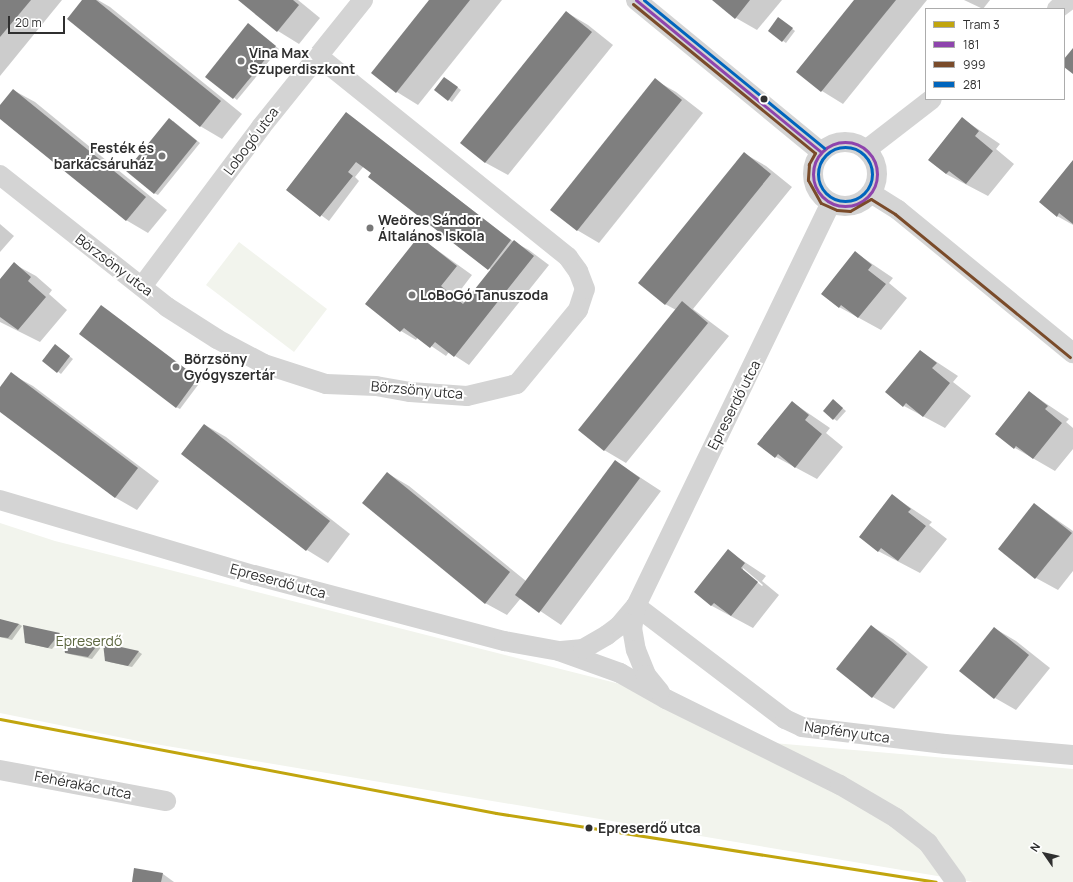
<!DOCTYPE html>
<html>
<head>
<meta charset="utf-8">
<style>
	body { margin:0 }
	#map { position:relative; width:1073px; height:882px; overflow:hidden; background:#fff; font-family:Manrope,sans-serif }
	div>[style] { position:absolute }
	.green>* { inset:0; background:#f2f4ed }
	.shadow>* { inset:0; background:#0003 }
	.building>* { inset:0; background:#7f7f7f }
	.street>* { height:20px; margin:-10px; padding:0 10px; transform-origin:10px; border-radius:10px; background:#d4d4d4 }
	.street>.ring { margin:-10px; padding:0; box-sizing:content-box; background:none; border:20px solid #d4d4d4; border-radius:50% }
	.bus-1>* { height:3px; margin:-1.5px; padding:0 1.5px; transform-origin:1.5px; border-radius:1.5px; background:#8e44ad }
	.bus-1>.ring { margin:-1.5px; padding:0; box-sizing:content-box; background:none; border:3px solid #8e44ad; border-radius:50% }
	.bus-2>* { height:3px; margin:-1.5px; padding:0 1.5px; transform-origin:1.5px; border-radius:1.5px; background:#7a4b2a }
	.bus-3>* { height:3px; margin:-1.5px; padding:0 1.5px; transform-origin:1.5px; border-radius:1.5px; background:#0065bd }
	.bus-3>.ring { margin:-1.5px; padding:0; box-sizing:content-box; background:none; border:3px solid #0065bd; border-radius:50% }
	.tram-1>* { height:3px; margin:-1.5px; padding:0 1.5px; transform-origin:1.5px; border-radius:1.5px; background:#c1a50e }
	.dots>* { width:11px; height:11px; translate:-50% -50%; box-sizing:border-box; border:2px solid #fff; border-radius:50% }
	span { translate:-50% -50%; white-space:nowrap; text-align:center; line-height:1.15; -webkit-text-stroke:4px #fff; paint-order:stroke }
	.poi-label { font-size:14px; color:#2f2f2f; font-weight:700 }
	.left { translate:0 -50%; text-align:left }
	.right { translate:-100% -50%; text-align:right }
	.street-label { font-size:14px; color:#2f2f2f }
	.park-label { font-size:14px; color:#5d6740 }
	.stop-label { font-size:14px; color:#2f2f2f; font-weight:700 }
	.legend { position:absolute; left:925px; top:8px; width:140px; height:92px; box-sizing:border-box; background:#fff; border:1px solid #acacac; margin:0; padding:5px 7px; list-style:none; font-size:12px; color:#2f2f2f }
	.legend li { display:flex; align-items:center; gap:8px; height:20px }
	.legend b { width:20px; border:1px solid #acacac }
	.north { position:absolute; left:1025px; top:834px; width:40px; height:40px; -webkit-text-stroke:3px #fff; paint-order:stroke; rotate:304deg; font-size:11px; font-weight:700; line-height:16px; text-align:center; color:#2f2f2f }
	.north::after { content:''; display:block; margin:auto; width:14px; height:18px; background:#2f2f2f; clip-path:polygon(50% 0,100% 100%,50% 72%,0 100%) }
	.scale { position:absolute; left:8px; top:16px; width:57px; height:18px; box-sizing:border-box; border:2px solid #2f2f2f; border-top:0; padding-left:5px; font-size:12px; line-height:14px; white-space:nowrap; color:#2f2f2f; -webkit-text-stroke:3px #fff; paint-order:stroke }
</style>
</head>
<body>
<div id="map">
	<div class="green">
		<div style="clip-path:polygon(239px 242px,327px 309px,294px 352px,206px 285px)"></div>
		<div style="clip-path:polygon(0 523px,55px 541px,620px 684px,728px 739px,1073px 769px,1073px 882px,973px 882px,143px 742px,0 713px)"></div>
	</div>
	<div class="shadow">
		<div style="clip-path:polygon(0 0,62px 0,0 76px)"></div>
		<div style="clip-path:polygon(84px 0,98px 0,110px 7px,242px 114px,222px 139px,200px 126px)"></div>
		<div style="clip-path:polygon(240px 0,298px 0,320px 18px,299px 44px,278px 31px)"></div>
		<div style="clip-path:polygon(431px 0,502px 0,418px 105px,397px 92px,372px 73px)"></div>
		<div style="clip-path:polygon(713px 0,782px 0,757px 30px,736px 18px)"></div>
		<div style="clip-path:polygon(855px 0,927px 0,843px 104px,822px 91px,797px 71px)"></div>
		<div style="clip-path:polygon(964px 0,990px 0,983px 9px)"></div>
		<div style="clip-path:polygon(566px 12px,588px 25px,613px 45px,508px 175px,486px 163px,461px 143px)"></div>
		<div style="clip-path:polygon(782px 20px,795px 31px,786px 43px,769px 31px)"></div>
		<div style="clip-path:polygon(252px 27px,279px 49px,237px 100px,207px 76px)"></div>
		<div style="clip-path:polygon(448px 80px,461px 90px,452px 102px,435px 90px)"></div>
		<div style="clip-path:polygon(655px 80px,676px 92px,703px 113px,599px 243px,577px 230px)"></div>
		<div style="clip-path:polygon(13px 90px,35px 102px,167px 210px,148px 233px,126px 220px,0 117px,0 107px)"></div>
		<div style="clip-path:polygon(346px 113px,514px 242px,529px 250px,549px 265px,469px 365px,449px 352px,446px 356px,418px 337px,416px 340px,401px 331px,366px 304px,419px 237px,472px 275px,456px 296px,465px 303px,491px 270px,364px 166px,355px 177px,359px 181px,329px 221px,287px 190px)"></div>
		<div style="clip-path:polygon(963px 119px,1000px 144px,996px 149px,1014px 164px,988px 196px,946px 174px)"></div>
		<div style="clip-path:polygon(173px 121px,200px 143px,158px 195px,154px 193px)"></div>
		<div style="clip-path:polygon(745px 154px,766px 166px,792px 187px,693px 309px,729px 336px,626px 463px,604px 450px,676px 310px,665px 304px)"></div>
		<div style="clip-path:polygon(1073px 161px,1073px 225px,1057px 216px)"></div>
		<div style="clip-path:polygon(0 224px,14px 236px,0 252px)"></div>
		<div style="clip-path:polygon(856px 253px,893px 278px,889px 283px,907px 298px,881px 330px,839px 307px)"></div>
		<div style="clip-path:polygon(14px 264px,36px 276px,52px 290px,49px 294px,67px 310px,40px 342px,0 322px,0 280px)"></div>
		<div style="clip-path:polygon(105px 308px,201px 381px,180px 409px,176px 407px)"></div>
		<div style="clip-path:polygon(59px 348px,73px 359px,61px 374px,44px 361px)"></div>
		<div style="clip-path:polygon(920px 351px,958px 376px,953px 382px,971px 396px,945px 428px,904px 406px)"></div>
		<div style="clip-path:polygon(11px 374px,33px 386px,159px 481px,137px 510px,116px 498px,0 411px,0 389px)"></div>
		<div style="clip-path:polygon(1029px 392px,1069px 419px,1066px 422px,1073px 428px,1073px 449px,1055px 471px,1015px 448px)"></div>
		<div style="clip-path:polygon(833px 400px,846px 411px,837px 421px,834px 419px)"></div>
		<div style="clip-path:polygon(792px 402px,830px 428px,826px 433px,843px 447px,817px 479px,776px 457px,759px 443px)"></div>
		<div style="clip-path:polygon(205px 425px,226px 437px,350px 534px,328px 563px,307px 550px,182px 453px)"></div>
		<div style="clip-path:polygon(615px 461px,661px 491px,561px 625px,521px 598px,507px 615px,485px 603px,387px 473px,409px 486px,526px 581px)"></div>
		<div style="clip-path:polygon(893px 496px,932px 522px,929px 525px,947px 539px,920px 573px,878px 551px)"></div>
		<div style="clip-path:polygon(1034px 504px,1073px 531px,1073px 571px,1058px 590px,1036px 578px,999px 549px)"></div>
		<div style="clip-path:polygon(evenodd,728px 551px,766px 576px,762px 581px,779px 595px,753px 628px,712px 606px,695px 592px,728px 551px,743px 568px,763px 585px,762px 586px,743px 571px,743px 568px)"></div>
		<div style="clip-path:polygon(0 620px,19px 624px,22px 626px,12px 640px,0 637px)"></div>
		<div style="clip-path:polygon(24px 626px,60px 634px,63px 636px,52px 649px,30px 644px,26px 642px)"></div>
		<div style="clip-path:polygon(871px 626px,893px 639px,928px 667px,894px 709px,873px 697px,837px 669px)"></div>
		<div style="clip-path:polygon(994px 628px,1016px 641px,1050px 668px,1016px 710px,995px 698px)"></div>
		<div style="clip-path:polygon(64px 636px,99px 644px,102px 646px,92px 659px,69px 654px,66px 652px)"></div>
		<div style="clip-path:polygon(104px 644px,139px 652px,142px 654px,132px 667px,109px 662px,106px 660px)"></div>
		<div style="clip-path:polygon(163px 874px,174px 882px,133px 882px)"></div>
	</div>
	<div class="building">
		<div style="clip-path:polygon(0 0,31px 0,0 37px)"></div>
		<div style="clip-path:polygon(82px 0,96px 0,221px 101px,200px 127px,67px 19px)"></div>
		<div style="clip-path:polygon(238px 0,293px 0,299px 5px,277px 32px)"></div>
		<div style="clip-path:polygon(429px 0,470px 0,396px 93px,371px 73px)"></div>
		<div style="clip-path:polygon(712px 0,750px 0,735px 19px)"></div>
		<div style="clip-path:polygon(854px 0,896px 0,821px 92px,796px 72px)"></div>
		<div style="clip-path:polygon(566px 11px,592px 32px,485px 163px,460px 143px)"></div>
		<div style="clip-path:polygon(778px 17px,793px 28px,782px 42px,768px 31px)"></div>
		<div style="clip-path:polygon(248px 23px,276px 46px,233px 99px,205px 77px)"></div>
		<div style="clip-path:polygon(1073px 48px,1073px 74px,1064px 67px,1064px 59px)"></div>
		<div style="clip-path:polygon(444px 77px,458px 87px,448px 101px,434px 90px)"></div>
		<div style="clip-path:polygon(655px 78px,682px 100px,577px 231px,550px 210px)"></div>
		<div style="clip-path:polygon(13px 89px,146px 197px,126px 221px,0 119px,0 105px)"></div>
		<div style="clip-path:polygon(346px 112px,511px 240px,488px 270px,368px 177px,371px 173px,356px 162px,348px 172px,353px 176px,320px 217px,286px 190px)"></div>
		<div style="clip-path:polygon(962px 117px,979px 131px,975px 136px,993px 151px,966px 184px,949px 171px,946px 174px,928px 160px)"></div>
		<div style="clip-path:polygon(169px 118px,197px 141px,154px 194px,126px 171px)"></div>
		<div style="clip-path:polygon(744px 152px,771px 174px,665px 305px,638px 283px)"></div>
		<div style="clip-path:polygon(1073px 160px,1073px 224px,1059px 213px,1057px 217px,1039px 202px)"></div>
		<div style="clip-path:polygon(419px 236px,457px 266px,441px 286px,463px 304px,514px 240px,534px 256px,454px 357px,435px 342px,430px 348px,404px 328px,400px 332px,365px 304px)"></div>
		<div style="clip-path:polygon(855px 251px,872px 265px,868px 270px,886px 284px,858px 318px,841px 305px,839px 308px,821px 294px)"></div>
		<div style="clip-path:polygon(14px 262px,31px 277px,28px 281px,46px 297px,18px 330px,0 317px,0 279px)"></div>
		<div style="clip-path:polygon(682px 301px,708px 323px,604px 451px,578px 430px)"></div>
		<div style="clip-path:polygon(101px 305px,198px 378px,176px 408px,79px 334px)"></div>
		<div style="clip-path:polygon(55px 344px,70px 356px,57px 373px,42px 361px)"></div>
		<div style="clip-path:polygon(920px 350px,937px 363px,932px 368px,950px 383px,923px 417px,906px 403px,903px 407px,885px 392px)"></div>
		<div style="clip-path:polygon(11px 372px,138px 468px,115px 498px,0 412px,0 387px)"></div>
		<div style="clip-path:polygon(1029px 391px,1048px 406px,1045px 409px,1062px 423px,1033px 459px,1016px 446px,1014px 449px,995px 434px)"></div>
		<div style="clip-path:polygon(833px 399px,843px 408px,833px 420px,823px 411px)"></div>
		<div style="clip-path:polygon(792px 401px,809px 415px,805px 420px,822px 434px,795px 468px,778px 454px,775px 458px,757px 444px)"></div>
		<div style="clip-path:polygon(204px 424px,330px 521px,306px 551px,181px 454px)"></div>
		<div style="clip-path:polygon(615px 460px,640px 478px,539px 613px,515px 595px)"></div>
		<div style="clip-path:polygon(387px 472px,510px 572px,485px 604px,362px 503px)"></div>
		<div style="clip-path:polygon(892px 494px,911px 509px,908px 512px,926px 526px,898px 561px,881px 548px,878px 552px,859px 537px)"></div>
		<div style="clip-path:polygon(1034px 503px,1072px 533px,1035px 579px,998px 549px)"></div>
		<div style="clip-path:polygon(728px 549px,745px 563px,741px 568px,758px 582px,731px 616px,714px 603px,711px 606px,694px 592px)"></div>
		<div style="clip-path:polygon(0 619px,19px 624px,8px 638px,0 637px)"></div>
		<div style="clip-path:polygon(23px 625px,60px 633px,48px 648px,25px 643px)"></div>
		<div style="clip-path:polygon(871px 625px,907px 654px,872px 698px,836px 669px)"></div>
		<div style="clip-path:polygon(994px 627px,1029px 655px,994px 699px,959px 671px)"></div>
		<div style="clip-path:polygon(62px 635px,99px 643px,88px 657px,65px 653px)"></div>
		<div style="clip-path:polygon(103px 643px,139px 651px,128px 666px,105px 661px)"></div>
		<div style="clip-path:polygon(134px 868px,163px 873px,161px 882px,132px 882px)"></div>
	</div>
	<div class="street">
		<div style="left:636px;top:0;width:239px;rotate:39.4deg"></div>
		<div style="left:1057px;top:9px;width:15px;rotate:-37deg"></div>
		<div class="ring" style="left:813px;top:142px;width:44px;height:44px"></div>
		<div style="left:866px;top:150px;width:83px;rotate:-37.7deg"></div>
		<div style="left:0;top:175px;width:213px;rotate:38.3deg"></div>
		<div style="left:167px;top:307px;width:59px;rotate:32.6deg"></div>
		<div style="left:217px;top:339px;width:53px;rotate:28deg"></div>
		<div style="left:264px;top:364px;width:65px;rotate:17.9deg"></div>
		<div style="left:326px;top:384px;width:50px;rotate:2.3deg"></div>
		<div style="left:376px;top:386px;width:35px;rotate:10deg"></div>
		<div style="left:410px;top:392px;width:57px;rotate:4deg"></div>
		<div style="left:467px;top:396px;width:51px;rotate:-13.5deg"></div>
		<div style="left:517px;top:384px;width:96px;rotate:-50.5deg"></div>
		<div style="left:578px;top:310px;width:22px;rotate:-72deg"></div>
		<div style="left:585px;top:289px;width:19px;rotate:-111deg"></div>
		<div style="left:578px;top:271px;width:17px;rotate:-126deg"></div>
		<div style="left:568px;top:257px;width:321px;rotate:-141.2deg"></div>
		<div style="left:871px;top:193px;width:32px;rotate:32deg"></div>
		<div style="left:898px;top:210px;width:226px;rotate:39.3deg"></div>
		<div style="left:143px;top:285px;width:197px;rotate:-53.2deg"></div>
		<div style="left:261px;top:127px;width:163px;rotate:-51.2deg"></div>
		<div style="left:0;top:500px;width:265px;rotate:16.5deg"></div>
		<div style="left:254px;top:575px;width:259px;rotate:14.8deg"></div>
		<div style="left:504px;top:641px;width:56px;rotate:10.3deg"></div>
		<div style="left:559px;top:651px;width:65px;rotate:19.8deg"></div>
		<div style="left:620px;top:673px;width:53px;rotate:29.5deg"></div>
		<div style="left:666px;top:699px;width:194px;rotate:26.3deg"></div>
		<div style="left:840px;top:785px;width:65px;rotate:30.5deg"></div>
		<div style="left:896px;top:818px;width:41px;rotate:38deg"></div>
		<div style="left:928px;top:843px;width:48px;rotate:54.3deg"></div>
		<div style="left:636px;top:606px;width:187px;rotate:37.2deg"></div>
		<div style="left:785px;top:719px;width:19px;rotate:25deg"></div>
		<div style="left:802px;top:727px;width:144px;rotate:6.8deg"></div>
		<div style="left:945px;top:744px;width:128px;rotate:4.9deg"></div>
		<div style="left:636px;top:606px;width:22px;rotate:100deg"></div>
		<div style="left:632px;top:628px;width:22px;rotate:80deg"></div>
		<div style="left:636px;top:650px;width:27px;rotate:68deg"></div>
		<div style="left:646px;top:675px;width:22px;rotate:51deg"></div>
		<div style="left:561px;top:651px;width:22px;rotate:-5deg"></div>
		<div style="left:583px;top:649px;width:28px;rotate:-30deg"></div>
		<div style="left:607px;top:635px;width:15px;rotate:-37deg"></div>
		<div style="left:619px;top:626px;width:26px;rotate:-50deg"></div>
		<div style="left:636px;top:606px;width:448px;rotate:-64.2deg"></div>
		<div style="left:0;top:770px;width:169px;rotate:10.6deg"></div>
	</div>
	<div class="bus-1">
		<div style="left:636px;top:0;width:239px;rotate:39.4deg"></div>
		<div class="ring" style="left:813px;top:142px;width:61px;height:61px"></div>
	</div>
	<div class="bus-2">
		<div style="left:633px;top:4px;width:235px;rotate:39.3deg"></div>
		<div style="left:815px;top:153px;width:13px;rotate:119deg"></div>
		<div style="left:809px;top:164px;width:16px;rotate:94deg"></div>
		<div style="left:808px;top:180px;width:26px;rotate:61deg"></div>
		<div style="left:821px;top:203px;width:17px;rotate:24deg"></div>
		<div style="left:837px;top:210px;width:13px;rotate:4deg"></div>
		<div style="left:850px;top:211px;width:24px;rotate:-30deg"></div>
		<div style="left:871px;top:199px;width:28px;rotate:32deg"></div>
		<div style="left:895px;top:214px;width:226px;rotate:39.3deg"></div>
	</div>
	<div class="bus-3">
		<div style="left:644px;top:0;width:233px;rotate:39.4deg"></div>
		<div class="ring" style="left:818px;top:147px;width:51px;height:51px"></div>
	</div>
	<div class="tram-1">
		<div style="left:0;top:719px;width:505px;rotate:10.73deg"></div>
		<div style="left:496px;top:813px;width:445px;rotate:8.9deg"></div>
	</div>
	<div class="dots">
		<div style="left:241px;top:61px;background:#787878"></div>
		<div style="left:764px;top:99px;background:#2f2f2f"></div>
		<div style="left:162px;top:156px;background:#787878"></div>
		<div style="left:370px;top:228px;background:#787878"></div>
		<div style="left:412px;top:295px;background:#787878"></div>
		<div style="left:176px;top:367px;background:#787878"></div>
		<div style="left:589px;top:828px;background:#2f2f2f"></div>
	</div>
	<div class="poi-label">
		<span class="left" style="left:249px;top:61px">Vina Max<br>Szuperdiszkont</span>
		<span class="right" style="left:154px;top:156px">Festék és<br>barkácsáruház</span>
		<span class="left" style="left:378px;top:228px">Weöres Sándor<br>Általános Iskola</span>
		<span class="left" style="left:420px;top:295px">LoBoGó Tanuszoda</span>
		<span class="left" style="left:184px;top:367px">Börzsöny<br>Gyógyszertár</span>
	</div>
	<div class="street-label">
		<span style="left:251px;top:141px;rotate:-53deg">Lobogó utca</span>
		<span style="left:114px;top:265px;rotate:37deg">Börzsöny utca</span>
		<span style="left:417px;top:390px;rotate:5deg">Börzsöny utca</span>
		<span style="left:734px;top:405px;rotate:-63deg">Epreserdő utca</span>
		<span style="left:278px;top:581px;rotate:15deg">Epreserdő utca</span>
		<span style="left:847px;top:732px;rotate:8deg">Napfény utca</span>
		<span style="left:83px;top:785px;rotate:11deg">Fehérakác utca</span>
	</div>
	<div class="park-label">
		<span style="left:89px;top:641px">Epreserdő</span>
	</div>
	<div class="stop-label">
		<span class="left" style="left:598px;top:828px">Epreserdő utca</span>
	</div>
	<ul class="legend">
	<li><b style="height:5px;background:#c1a50e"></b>Tram 3</li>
	<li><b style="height:5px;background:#8e44ad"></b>181</li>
	<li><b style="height:5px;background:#7a4b2a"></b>999</li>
	<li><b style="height:5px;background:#0065bd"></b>281</li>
	</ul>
	<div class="north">N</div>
	<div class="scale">20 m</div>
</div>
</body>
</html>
